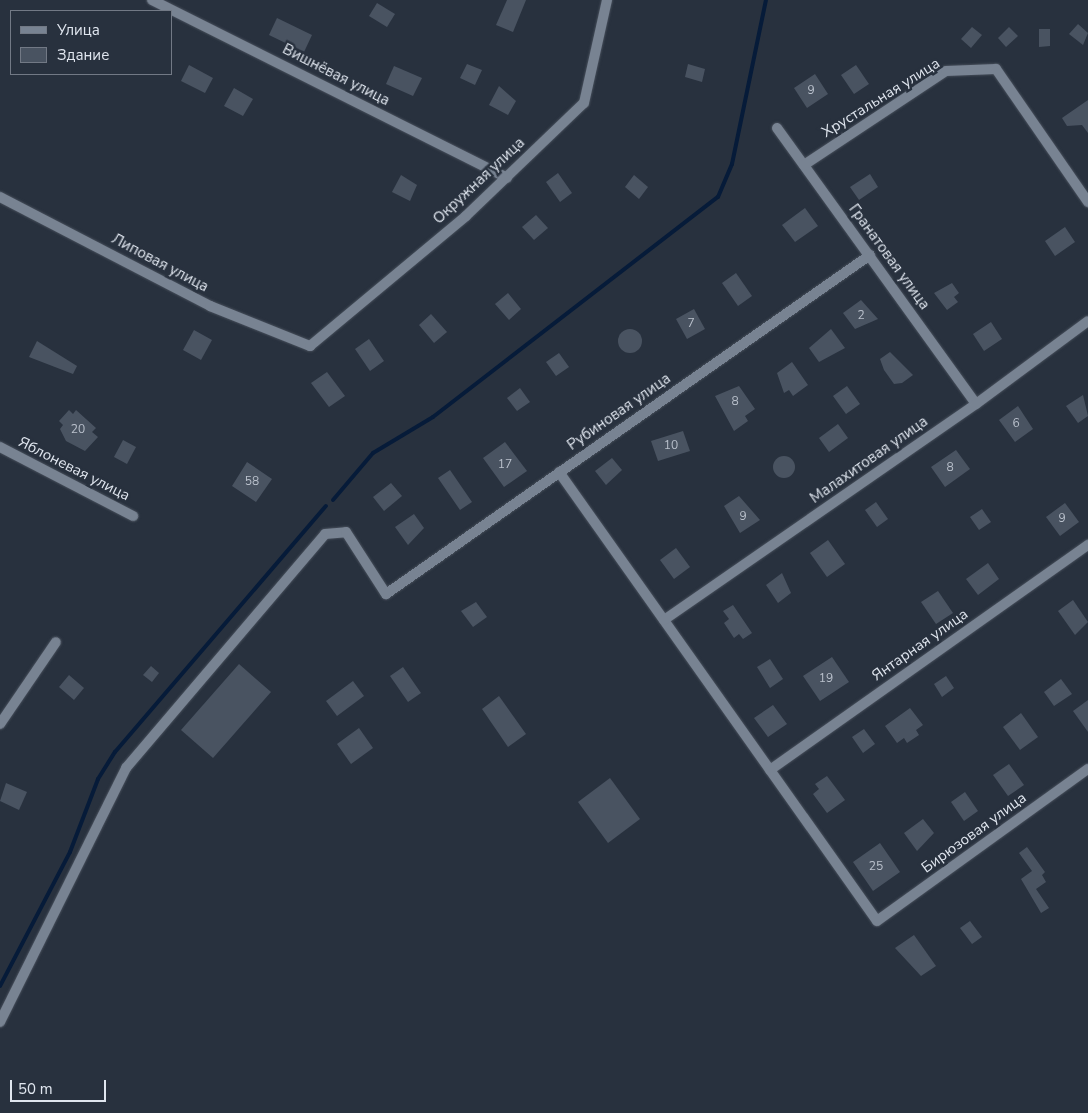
<!DOCTYPE html>
<html>
<head>
<meta charset="utf-8">
<style>
	body { margin:0 }
	#map { position:relative; width:1088px; height:1113px; overflow:hidden; background:#28313e; font-family:"Nunito Sans",sans-serif }
	div>[style] { position:absolute }
	.stream>* { height:4px; margin:-2px; padding:0 2px; transform-origin:2px; border-radius:2px; background:#061b39 }
	.building>* { inset:0; background:#495361 }
	.round { border-radius:50% }
	.roads { filter:drop-shadow(0 0 1px #464e5a) drop-shadow(0 0 1px #464e5a) }
	.street>* { height:10px; margin:-5px; padding:0 5px; transform-origin:5px; border-radius:5px; background:#788392 }
	span { translate:-50% -50%; white-space:nowrap; text-align:center; line-height:1.15; -webkit-text-stroke:5px #28313e; paint-order:stroke }
	.number-label { font-size:12px; color:#bac1cc }
	.number-label span { -webkit-text-stroke-width:0 }
	.street-label { font-size:15px; color:#e0e6ef }
	.legend { position:absolute; left:10px; top:10px; width:162px; height:65px; box-sizing:border-box; background:#28313e; border:1px solid #727985; margin:0; padding:6px 9px; list-style:none; font-size:15px; color:#e0e6ef }
	.legend li { display:flex; align-items:center; gap:10px; height:25px }
	.legend b { width:25px; border:1px solid #727985 }
	.scale { position:absolute; left:10px; top:1080px; width:96px; height:22px; box-sizing:border-box; border:2px solid #e0e6ef; border-top:0; padding-left:6px; font-size:15px; line-height:18px; white-space:nowrap; color:#e0e6ef; -webkit-text-stroke:4px #28313e; paint-order:stroke }
</style>
</head>
<body>
<div id="map">
	<div class="stream">
		<div style="left:333px;top:500px;width:62px;rotate:-49.6deg"></div>
		<div style="left:373px;top:453px;width:70px;rotate:-31deg"></div>
		<div style="left:433px;top:417px;width:360px;rotate:-37.7deg"></div>
		<div style="left:718px;top:197px;width:36px;rotate:-67deg"></div>
		<div style="left:732px;top:164px;width:167px;rotate:-78.3deg"></div>
		<div style="left:0;top:986px;width:151px;rotate:-62.4deg"></div>
		<div style="left:70px;top:852px;width:78px;rotate:-69deg"></div>
		<div style="left:98px;top:779px;width:32px;rotate:-58deg"></div>
		<div style="left:115px;top:752px;width:324px;rotate:-49.4deg"></div>
	</div>
	<div class="building">
		<div style="clip-path:polygon(507px 0,526px 0,513px 32px,496px 25px)"></div>
		<div style="clip-path:polygon(377px 3px,395px 14px,387px 27px,369px 16px)"></div>
		<div style="clip-path:polygon(277px 18px,312px 35px,304px 52px,269px 35px)"></div>
		<div style="clip-path:polygon(1078px 24px,1088px 33px,1083px 45px,1069px 34px)"></div>
		<div style="clip-path:polygon(972px 27px,982px 35px,971px 48px,961px 39px)"></div>
		<div style="clip-path:polygon(1009px 27px,1018px 36px,1006px 47px,998px 38px)"></div>
		<div style="clip-path:polygon(1039px 29px,1050px 29px,1050px 46px,1039px 47px)"></div>
		<div style="clip-path:polygon(467px 64px,482px 70px,475px 85px,460px 78px)"></div>
		<div style="clip-path:polygon(688px 64px,705px 69px,702px 82px,685px 77px)"></div>
		<div style="clip-path:polygon(189px 65px,213px 78px,205px 93px,181px 81px)"></div>
		<div style="clip-path:polygon(856px 65px,869px 84px,854px 94px,841px 75px)"></div>
		<div style="clip-path:polygon(394px 66px,422px 78px,413px 96px,386px 84px)"></div>
		<div style="clip-path:polygon(815px 74px,828px 94px,807px 108px,794px 88px)"></div>
		<div style="clip-path:polygon(499px 86px,516px 101px,508px 115px,489px 105px)"></div>
		<div style="clip-path:polygon(234px 88px,253px 99px,243px 116px,224px 106px)"></div>
		<div style="clip-path:polygon(1088px 100px,1088px 133px,1082px 125px,1067px 126px,1062px 118px)"></div>
		<div style="clip-path:polygon(558px 173px,572px 193px,560px 202px,546px 182px)"></div>
		<div style="clip-path:polygon(870px 174px,878px 187px,859px 200px,850px 187px)"></div>
		<div style="clip-path:polygon(401px 175px,417px 185px,410px 201px,392px 192px)"></div>
		<div style="clip-path:polygon(634px 175px,648px 187px,639px 199px,625px 187px)"></div>
		<div style="clip-path:polygon(805px 208px,818px 226px,795px 242px,782px 225px)"></div>
		<div style="clip-path:polygon(536px 215px,548px 228px,534px 240px,522px 227px)"></div>
		<div style="clip-path:polygon(1065px 227px,1075px 242px,1055px 256px,1045px 241px)"></div>
		<div style="clip-path:polygon(736px 273px,752px 296px,738px 306px,722px 283px)"></div>
		<div style="clip-path:polygon(952px 283px,959px 293px,954px 297px,958px 302px,947px 310px,934px 293px)"></div>
		<div style="clip-path:polygon(508px 293px,521px 309px,509px 320px,495px 304px)"></div>
		<div style="clip-path:polygon(861px 300px,878px 319px,855px 329px,843px 313px)"></div>
		<div style="clip-path:polygon(694px 309px,705px 329px,687px 339px,676px 319px)"></div>
		<div style="clip-path:polygon(431px 314px,447px 332px,434px 343px,419px 325px)"></div>
		<div style="clip-path:polygon(991px 322px,1002px 339px,984px 351px,973px 334px)"></div>
		<div style="clip-path:polygon(831px 329px,845px 348px,819px 362px,809px 348px)"></div>
		<div class="round" style="left:618px;top:329px;width:24px;height:24px"></div>
		<div style="clip-path:polygon(194px 330px,212px 340px,201px 360px,183px 350px)"></div>
		<div style="clip-path:polygon(369px 339px,384px 361px,370px 371px,355px 349px)"></div>
		<div style="clip-path:polygon(37px 341px,77px 366px,73px 374px,29px 357px)"></div>
		<div style="clip-path:polygon(890px 352px,913px 375px,902px 383px,894px 384px,884px 370px,880px 359px)"></div>
		<div style="clip-path:polygon(559px 353px,569px 367px,556px 376px,546px 362px)"></div>
		<div style="clip-path:polygon(792px 362px,808px 385px,793px 396px,789px 390px,784px 393px,777px 373px)"></div>
		<div style="clip-path:polygon(327px 372px,345px 396px,329px 407px,311px 383px)"></div>
		<div style="clip-path:polygon(739px 386px,755px 409px,745px 416px,748px 421px,734px 431px,715px 396px)"></div>
		<div style="clip-path:polygon(847px 386px,860px 404px,846px 414px,833px 396px)"></div>
		<div style="clip-path:polygon(520px 388px,530px 402px,517px 411px,507px 398px)"></div>
		<div style="clip-path:polygon(1083px 395px,1088px 416px,1078px 423px,1066px 406px)"></div>
		<div style="clip-path:polygon(1018px 406px,1033px 429px,1015px 442px,999px 420px)"></div>
		<div style="clip-path:polygon(69px 410px,73px 414px,76px 410px,96px 428px,92px 432px,98px 437px,85px 451px,66px 441px,60px 429px,63px 425px,59px 421px)"></div>
		<div style="clip-path:polygon(838px 424px,848px 438px,829px 452px,819px 438px)"></div>
		<div style="clip-path:polygon(683px 431px,690px 451px,658px 461px,651px 441px)"></div>
		<div style="clip-path:polygon(123px 440px,136px 447px,127px 464px,114px 457px)"></div>
		<div style="clip-path:polygon(505px 442px,527px 471px,504px 487px,483px 458px)"></div>
		<div style="clip-path:polygon(956px 450px,970px 469px,945px 487px,931px 467px)"></div>
		<div class="round" style="left:773px;top:456px;width:22px;height:22px"></div>
		<div style="clip-path:polygon(612px 458px,622px 470px,606px 485px,595px 471px)"></div>
		<div style="clip-path:polygon(247px 462px,272px 479px,256px 502px,232px 486px)"></div>
		<div style="clip-path:polygon(450px 470px,472px 502px,460px 510px,438px 478px)"></div>
		<div style="clip-path:polygon(391px 483px,402px 496px,384px 511px,373px 497px)"></div>
		<div style="clip-path:polygon(739px 496px,760px 520px,740px 533px,724px 506px)"></div>
		<div style="clip-path:polygon(876px 502px,888px 519px,877px 527px,865px 510px)"></div>
		<div style="clip-path:polygon(1065px 503px,1079px 522px,1060px 536px,1046px 517px)"></div>
		<div style="clip-path:polygon(982px 509px,991px 522px,979px 530px,970px 517px)"></div>
		<div style="clip-path:polygon(414px 514px,424px 528px,408px 545px,395px 527px)"></div>
		<div style="clip-path:polygon(828px 540px,845px 564px,827px 577px,810px 553px)"></div>
		<div style="clip-path:polygon(676px 548px,690px 567px,674px 579px,660px 560px)"></div>
		<div style="clip-path:polygon(988px 563px,999px 579px,978px 595px,966px 579px)"></div>
		<div style="clip-path:polygon(782px 573px,791px 593px,778px 603px,766px 585px)"></div>
		<div style="clip-path:polygon(938px 591px,953px 613px,936px 624px,921px 602px)"></div>
		<div style="clip-path:polygon(1073px 600px,1088px 622px,1075px 635px,1058px 611px)"></div>
		<div style="clip-path:polygon(476px 602px,487px 617px,473px 627px,461px 611px)"></div>
		<div style="clip-path:polygon(733px 605px,752px 633px,743px 639px,739px 634px,734px 638px,724px 623px,729px 619px,723px 611px)"></div>
		<div style="clip-path:polygon(832px 657px,849px 682px,820px 701px,803px 676px)"></div>
		<div style="clip-path:polygon(770px 659px,783px 679px,770px 688px,757px 667px)"></div>
		<div style="clip-path:polygon(239px 664px,271px 692px,213px 758px,181px 730px)"></div>
		<div style="clip-path:polygon(151px 666px,159px 673px,152px 682px,143px 675px)"></div>
		<div style="clip-path:polygon(403px 667px,421px 693px,408px 702px,390px 676px)"></div>
		<div style="clip-path:polygon(69px 675px,84px 688px,74px 700px,59px 687px)"></div>
		<div style="clip-path:polygon(946px 676px,954px 688px,942px 697px,934px 684px)"></div>
		<div style="clip-path:polygon(1061px 679px,1072px 694px,1054px 706px,1044px 692px)"></div>
		<div style="clip-path:polygon(353px 681px,364px 696px,337px 716px,326px 701px)"></div>
		<div style="clip-path:polygon(499px 696px,526px 734px,508px 747px,482px 709px)"></div>
		<div style="clip-path:polygon(1088px 700px,1088px 732px,1073px 711px)"></div>
		<div style="clip-path:polygon(773px 705px,787px 724px,768px 737px,754px 718px)"></div>
		<div style="clip-path:polygon(910px 708px,923px 725px,916px 730px,919px 735px,907px 743px,904px 738px,897px 743px,885px 726px)"></div>
		<div style="clip-path:polygon(1021px 713px,1038px 737px,1020px 750px,1003px 727px)"></div>
		<div style="clip-path:polygon(359px 728px,373px 748px,351px 764px,337px 744px)"></div>
		<div style="clip-path:polygon(864px 729px,875px 744px,863px 753px,852px 737px)"></div>
		<div style="clip-path:polygon(1009px 764px,1024px 785px,1008px 796px,993px 775px)"></div>
		<div style="clip-path:polygon(827px 776px,845px 800px,827px 813px,813px 794px,819px 789px,815px 784px)"></div>
		<div style="clip-path:polygon(610px 778px,640px 819px,608px 843px,578px 802px)"></div>
		<div style="clip-path:polygon(6px 783px,27px 792px,19px 810px,0 801px)"></div>
		<div style="clip-path:polygon(965px 792px,978px 811px,964px 821px,951px 802px)"></div>
		<div style="clip-path:polygon(923px 819px,934px 833px,917px 851px,904px 833px)"></div>
		<div style="clip-path:polygon(880px 843px,900px 872px,873px 891px,853px 862px)"></div>
		<div style="clip-path:polygon(1027px 847px,1045px 872px,1042px 875px,1046px 882px,1036px 889px,1049px 908px,1041px 913px,1021px 879px,1032px 871px,1019px 853px)"></div>
		<div style="clip-path:polygon(970px 921px,982px 937px,972px 944px,960px 928px)"></div>
		<div style="clip-path:polygon(914px 935px,936px 966px,921px 976px,895px 948px)"></div>
	</div>
	<div class="roads">
		<div class="street">
			<div style="left:152px;top:0;width:397px;rotate:26.6deg"></div>
			<div style="left:777px;top:128px;width:340px;rotate:54.2deg"></div>
			<div style="left:804px;top:165px;width:170px;rotate:-33.5deg"></div>
			<div style="left:946px;top:71px;width:50px;rotate:-2.3deg"></div>
			<div style="left:996px;top:69px;width:162px;rotate:55.3deg"></div>
			<div style="left:0;top:197px;width:237px;rotate:27.4deg"></div>
			<div style="left:210px;top:306px;width:108px;rotate:21.8deg"></div>
			<div style="left:310px;top:346px;width:203px;rotate:-39.8deg"></div>
			<div style="left:466px;top:216px;width:163px;rotate:-43.8deg"></div>
			<div style="left:584px;top:103px;width:106px;rotate:-77.4deg"></div>
			<div style="left:0;top:447px;width:150px;rotate:27.4deg"></div>
			<div style="left:559px;top:472px;width:550px;rotate:54.69deg"></div>
			<div style="left:877px;top:921px;width:260px;rotate:-35.8deg"></div>
			<div style="left:664px;top:620px;width:379px;rotate:-34.7deg"></div>
			<div style="left:976px;top:404px;width:139px;rotate:-36.5deg"></div>
			<div style="left:0;top:724px;width:99px;rotate:-55.7deg"></div>
			<div style="left:770px;top:770px;width:390px;rotate:-35.3deg"></div>
			<div style="left:0;top:1022px;width:284px;rotate:-63.6deg"></div>
			<div style="left:126px;top:768px;width:307px;rotate:-49.6deg"></div>
			<div style="left:325px;top:534px;width:21px;rotate:-5deg"></div>
			<div style="left:346px;top:532px;width:74px;rotate:57.2deg"></div>
			<div style="left:386px;top:594px;width:591px;rotate:-35.01deg"></div>
		</div>
	</div>
	<div class="number-label">
		<span style="left:811px;top:91px">9</span>
		<span style="left:861px;top:316px">2</span>
		<span style="left:691px;top:324px">7</span>
		<span style="left:735px;top:402px">8</span>
		<span style="left:1016px;top:424px">6</span>
		<span style="left:78px;top:430px">20</span>
		<span style="left:671px;top:446px">10</span>
		<span style="left:505px;top:465px">17</span>
		<span style="left:950px;top:468px">8</span>
		<span style="left:252px;top:482px">58</span>
		<span style="left:743px;top:517px">9</span>
		<span style="left:1062px;top:519px">9</span>
		<span style="left:826px;top:679px">19</span>
		<span style="left:876px;top:867px">25</span>
	</div>
	<div class="street-label">
		<span style="left:336px;top:75px;rotate:27deg">Вишнёвая улица</span>
		<span style="left:881px;top:98px;rotate:-32deg">Хрустальная улица</span>
		<span style="left:479px;top:181px;rotate:-43deg">Окружная улица</span>
		<span style="left:889px;top:257px;rotate:54deg">Гранатовая улица</span>
		<span style="left:160px;top:263px;rotate:28deg">Липовая улица</span>
		<span style="left:619px;top:412px;rotate:-35deg">Рубиновая улица</span>
		<span style="left:869px;top:460px;rotate:-35deg">Малахитовая улица</span>
		<span style="left:74px;top:469px;rotate:27deg">Яблоневая улица</span>
		<span style="left:920px;top:645px;rotate:-35deg">Янтарная улица</span>
		<span style="left:974px;top:833px;rotate:-36deg">Бирюзовая улица</span>
	</div>
	<ul class="legend">
	<li><b style="height:6px;background:#788392"></b>Улица</li>
	<li><b style="height:14px;background:#495361"></b>Здание</li>
	</ul>
	<div class="scale">50 m</div>
</div>
</body>
</html>
